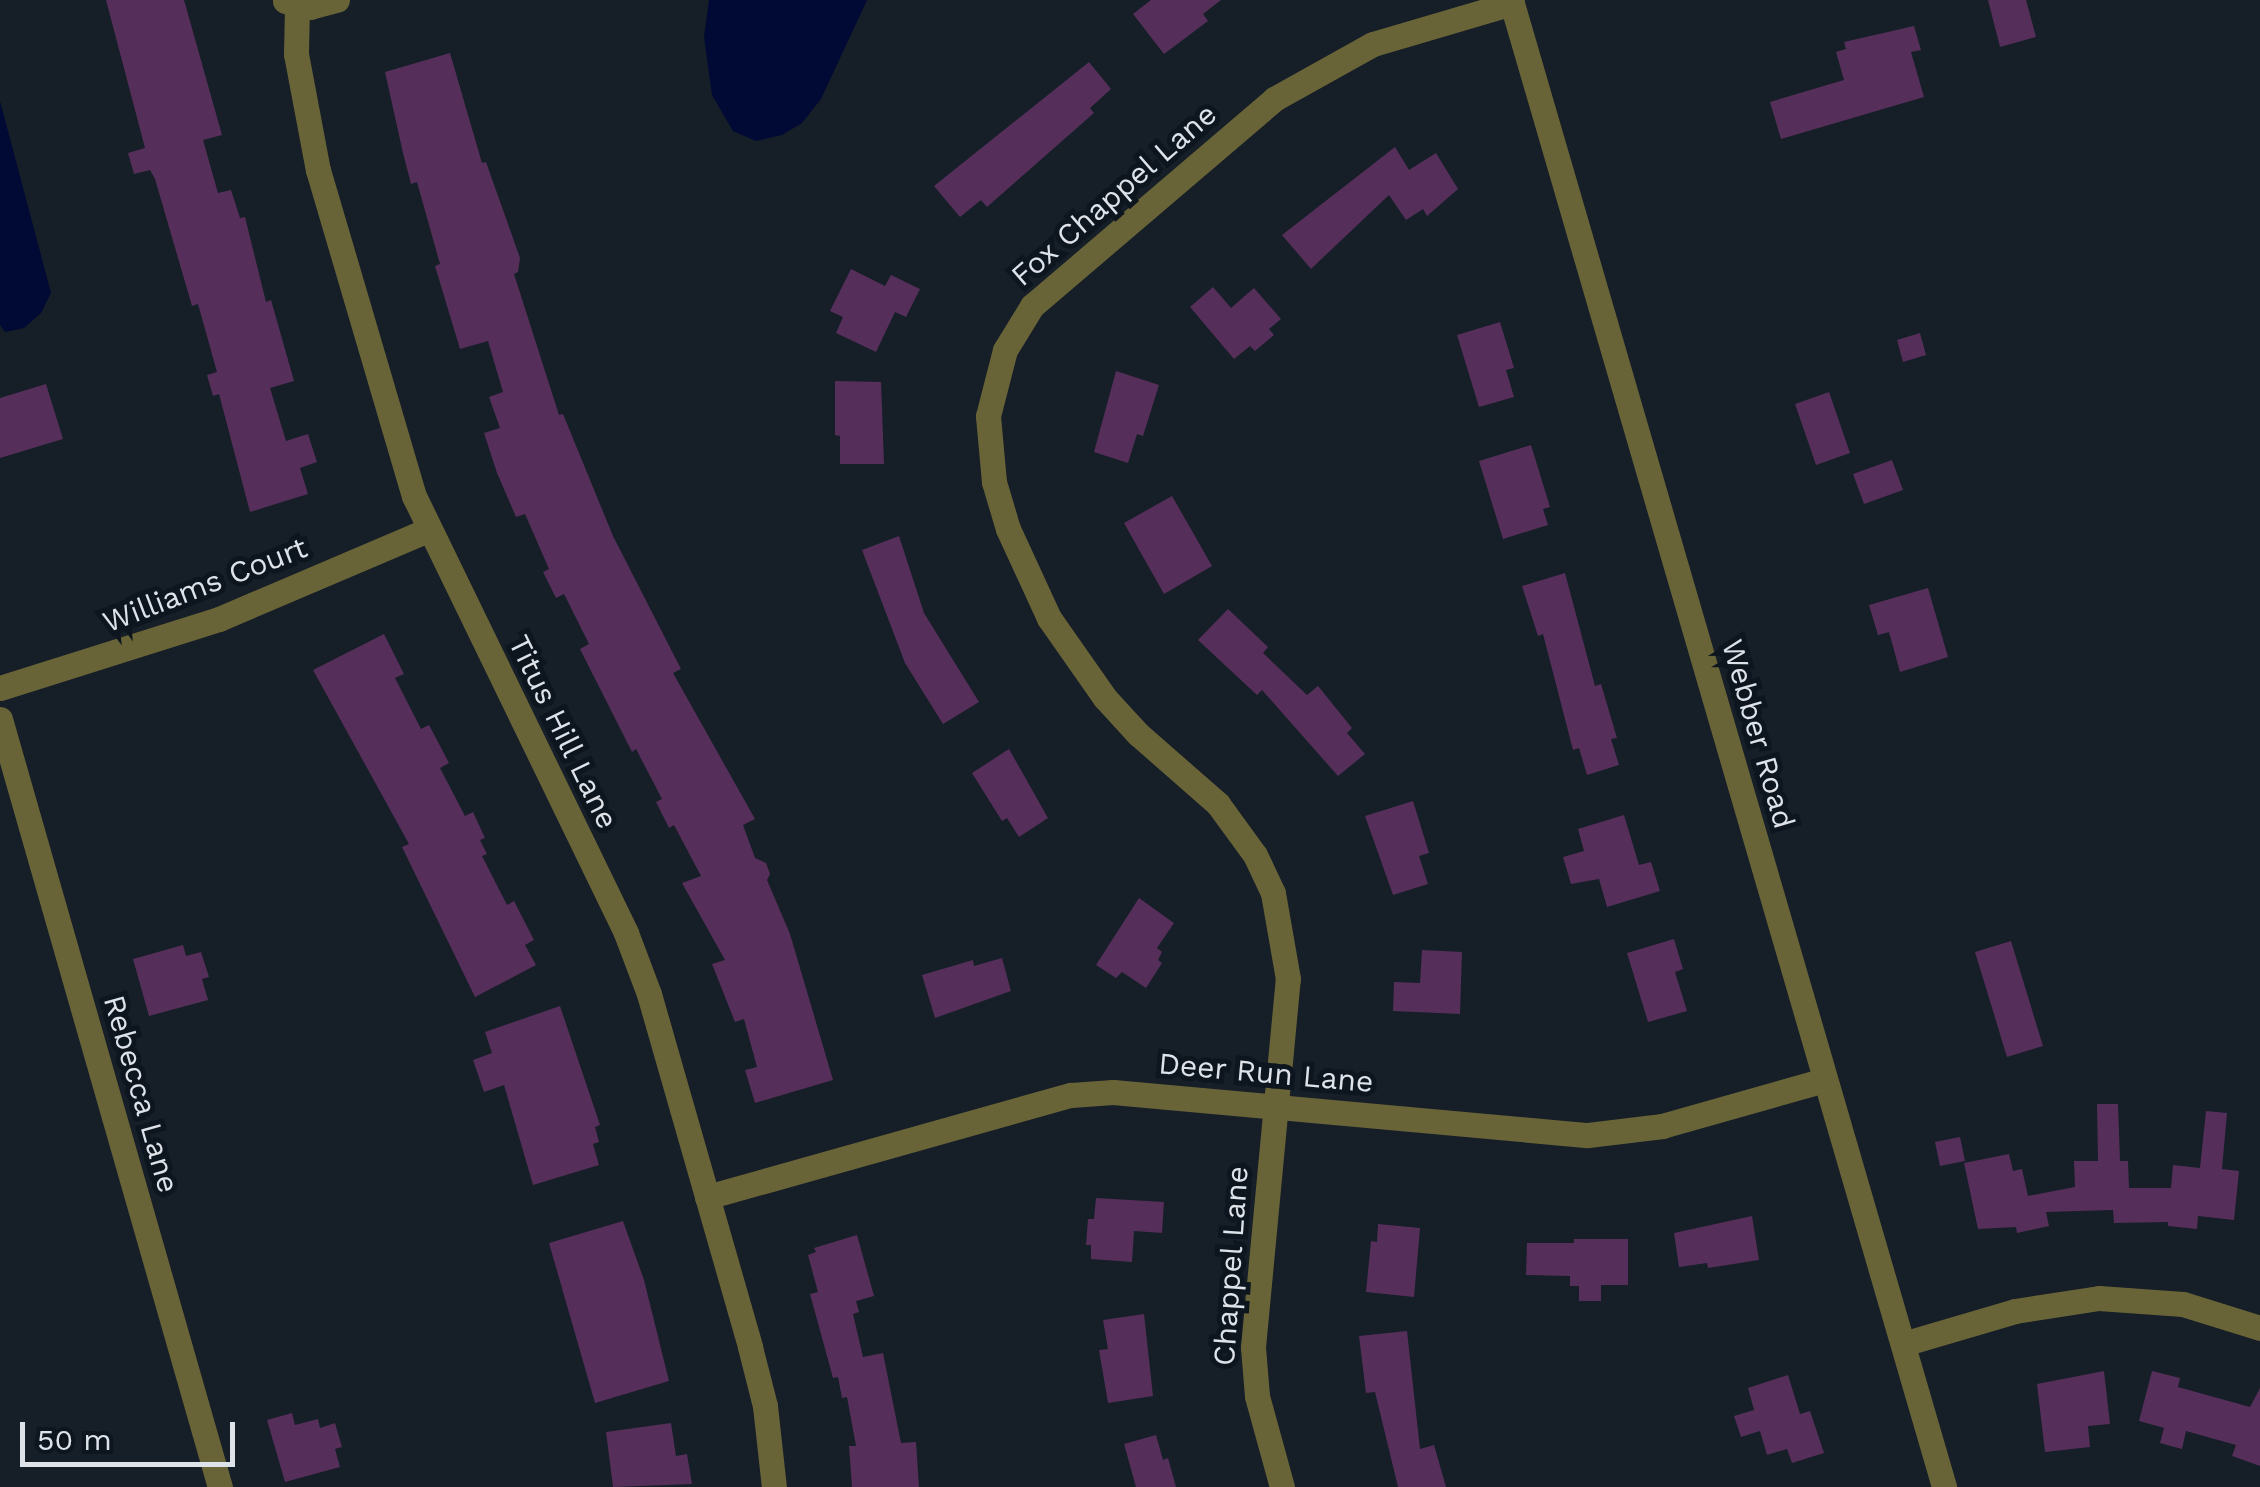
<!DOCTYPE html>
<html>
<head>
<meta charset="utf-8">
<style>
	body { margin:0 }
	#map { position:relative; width:2260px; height:1487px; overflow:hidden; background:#161e28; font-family:"Work Sans",sans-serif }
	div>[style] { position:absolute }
	.water>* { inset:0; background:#000a34 }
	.building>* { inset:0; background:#552f59 }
	.minor>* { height:25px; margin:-12.5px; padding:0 12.5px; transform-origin:12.5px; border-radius:12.5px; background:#696437 }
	span { translate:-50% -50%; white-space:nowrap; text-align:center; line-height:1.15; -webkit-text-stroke:10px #0d151e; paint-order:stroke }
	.street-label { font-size:30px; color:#dee3ea }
	.scale { position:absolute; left:20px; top:1422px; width:215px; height:45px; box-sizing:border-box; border:5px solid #dee3ea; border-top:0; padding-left:12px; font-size:30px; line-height:35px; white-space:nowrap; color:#dee3ea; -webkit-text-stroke:8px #0d151e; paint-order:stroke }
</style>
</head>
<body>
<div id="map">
	<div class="water">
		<div style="clip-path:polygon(709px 0,867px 0,821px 99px,802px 123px,782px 135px,756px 141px,733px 131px,712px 95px,704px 37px)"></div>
		<div style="clip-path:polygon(0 101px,51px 293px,41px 313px,24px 328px,5px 332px,0 325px)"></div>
	</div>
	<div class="building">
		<div style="clip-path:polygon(106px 0,184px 0,222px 135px,203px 140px,218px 193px,231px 190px,240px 218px,245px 217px,266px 302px,271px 300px,294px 381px,270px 388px,286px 441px,308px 434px,317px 462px,300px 468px,308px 494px,250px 512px,219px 394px,213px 396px,207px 375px,217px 372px,198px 304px,192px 306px,155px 179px,150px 170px,134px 174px,128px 153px,145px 148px)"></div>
		<div style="clip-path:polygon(1151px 0,1221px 0,1203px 14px,1208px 21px,1164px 54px,1133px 14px)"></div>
		<div style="clip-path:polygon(1988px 0,2026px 0,2036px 37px,2000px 47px)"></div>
		<div style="clip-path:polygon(1914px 26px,1921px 50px,1911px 52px,1924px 97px,1781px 139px,1770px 102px,1844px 80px,1836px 52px,1846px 49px,1844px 42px)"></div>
		<div style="clip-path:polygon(450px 53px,482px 163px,486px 162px,520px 258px,518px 272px,514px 274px,559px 415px,563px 414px,613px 536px,681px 669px,673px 673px,755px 819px,743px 825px,755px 858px,766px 863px,770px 874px,767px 880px,790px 934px,833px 1080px,755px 1103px,745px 1070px,757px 1067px,744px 1019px,735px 1022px,712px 964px,725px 960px,682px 883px,701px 876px,674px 825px,669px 828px,656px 802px,662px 799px,636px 749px,632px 752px,580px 649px,589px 644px,564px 594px,556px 598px,543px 572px,549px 569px,525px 514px,516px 517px,497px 473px,484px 433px,500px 428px,489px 397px,503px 392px,488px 341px,460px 349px,435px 266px,440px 264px,417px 182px,411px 184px,403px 153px,385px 72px)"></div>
		<div style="clip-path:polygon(1089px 62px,1111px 89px,1090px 108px,1094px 113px,987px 207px,981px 200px,960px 217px,934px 186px)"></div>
		<div style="clip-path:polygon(1395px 147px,1409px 170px,1436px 153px,1458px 189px,1427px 216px,1423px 209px,1406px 220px,1389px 195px,1311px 269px,1282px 235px)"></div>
		<div style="clip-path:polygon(851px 269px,885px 286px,891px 275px,920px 289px,906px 317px,895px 312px,876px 352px,836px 333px,843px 317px,830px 311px)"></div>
		<div style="clip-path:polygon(1213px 287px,1231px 308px,1254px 288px,1281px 319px,1269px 329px,1274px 335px,1255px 351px,1250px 346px,1234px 359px,1190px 307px)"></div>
		<div style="clip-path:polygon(1500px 322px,1514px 368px,1506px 370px,1514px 397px,1479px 407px,1457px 335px)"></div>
		<div style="clip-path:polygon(1920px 333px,1926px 355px,1903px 362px,1897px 340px)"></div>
		<div style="clip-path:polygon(1116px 371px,1159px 385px,1143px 436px,1137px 434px,1128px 463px,1094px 452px)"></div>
		<div style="clip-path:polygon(835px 381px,881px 382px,884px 464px,840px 464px,840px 436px,835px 435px)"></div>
		<div style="clip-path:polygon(46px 384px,63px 439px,0 458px,0 398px)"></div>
		<div style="clip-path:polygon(1829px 392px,1850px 453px,1816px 465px,1795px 404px)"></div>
		<div style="clip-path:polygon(1531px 445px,1550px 507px,1543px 509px,1548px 525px,1503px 539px,1479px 461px)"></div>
		<div style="clip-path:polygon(1892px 460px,1903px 490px,1864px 504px,1853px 474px)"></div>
		<div style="clip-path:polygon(1172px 496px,1212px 566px,1164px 594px,1124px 523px)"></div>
		<div style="clip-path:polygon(899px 536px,924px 613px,979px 702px,943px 724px,905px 663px,862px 550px)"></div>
		<div style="clip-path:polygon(1565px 573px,1595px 686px,1601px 684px,1617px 738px,1611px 739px,1619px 765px,1587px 775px,1579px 748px,1573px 750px,1543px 634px,1538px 636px,1522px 586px)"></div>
		<div style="clip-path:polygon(1928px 588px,1948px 657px,1900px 672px,1889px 632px,1878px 635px,1869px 605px)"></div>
		<div style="clip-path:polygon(1228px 609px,1268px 647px,1263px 653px,1307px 695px,1318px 686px,1352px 728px,1347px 733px,1365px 754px,1338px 776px,1262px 690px,1257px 695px,1198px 640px)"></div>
		<div style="clip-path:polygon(384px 634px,404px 674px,395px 678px,421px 729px,429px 725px,449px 763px,440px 768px,465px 816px,473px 812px,485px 838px,480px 840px,487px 854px,482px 856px,507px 905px,514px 901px,534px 940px,525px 945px,536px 965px,475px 997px,402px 847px,409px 844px,313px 670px)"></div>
		<div style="clip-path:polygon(1009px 749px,1048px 818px,1019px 837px,1007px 818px,1002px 821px,972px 773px)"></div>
		<div style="clip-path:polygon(1413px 801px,1429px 853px,1419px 856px,1428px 884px,1393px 895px,1365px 816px)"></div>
		<div style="clip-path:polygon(1624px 815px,1639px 865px,1651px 862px,1660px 891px,1607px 907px,1599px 879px,1571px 884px,1563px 857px,1584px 851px,1578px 829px)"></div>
		<div style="clip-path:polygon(1139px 898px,1174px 923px,1157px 948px,1162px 952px,1158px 960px,1162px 963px,1146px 988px,1122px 972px,1116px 978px,1096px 965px)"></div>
		<div style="clip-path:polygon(1674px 939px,1683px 969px,1675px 972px,1687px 1011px,1648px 1022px,1627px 953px)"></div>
		<div style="clip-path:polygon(2011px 941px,2043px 1046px,2007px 1057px,1975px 952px)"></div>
		<div style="clip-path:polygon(183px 945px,186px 956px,201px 952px,209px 977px,202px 979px,208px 1000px,149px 1016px,133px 959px)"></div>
		<div style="clip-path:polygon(1422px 950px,1462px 952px,1460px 1014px,1393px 1011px,1394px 982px,1420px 983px)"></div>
		<div style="clip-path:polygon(1002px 958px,1011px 991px,935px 1018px,922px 975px,973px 960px,974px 966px)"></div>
		<div style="clip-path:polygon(560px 1006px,600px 1125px,595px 1127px,599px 1142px,593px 1144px,599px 1165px,533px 1185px,504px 1085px,484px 1092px,473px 1060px,492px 1053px,485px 1032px)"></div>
		<div style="clip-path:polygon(2097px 1104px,2118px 1104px,2120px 1161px,2128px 1161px,2129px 1188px,2171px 1188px,2173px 1165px,2200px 1168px,2206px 1111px,2227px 1113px,2222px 1169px,2239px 1171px,2234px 1220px,2198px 1216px,2197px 1229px,2168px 1226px,2168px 1222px,2114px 1223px,2113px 1210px,2046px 1212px,2049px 1226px,2017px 1233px,2016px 1227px,1978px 1229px,1964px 1163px,2009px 1154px,2013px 1171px,2022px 1169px,2028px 1196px,2075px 1187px,2074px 1161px,2098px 1161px)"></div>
		<div style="clip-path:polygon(1960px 1137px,1965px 1161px,1940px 1166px,1935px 1142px)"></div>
		<div style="clip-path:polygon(1096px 1198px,1164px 1202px,1162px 1233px,1134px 1231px,1132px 1262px,1091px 1259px,1091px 1245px,1086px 1245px,1088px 1219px,1094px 1219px)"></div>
		<div style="clip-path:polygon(1752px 1216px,1759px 1260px,1708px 1268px,1707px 1263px,1679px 1267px,1674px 1233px)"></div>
		<div style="clip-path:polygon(623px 1221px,644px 1280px,669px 1381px,595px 1403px,549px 1243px)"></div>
		<div style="clip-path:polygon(1378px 1224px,1420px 1228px,1414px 1297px,1366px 1292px,1371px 1241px,1377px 1242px)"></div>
		<div style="clip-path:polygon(857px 1235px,874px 1296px,856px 1301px,859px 1312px,853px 1314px,863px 1357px,883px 1353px,901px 1443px,916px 1442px,919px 1487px,852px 1487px,849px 1446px,856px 1446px,847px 1397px,842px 1398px,838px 1377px,833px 1378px,810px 1294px,818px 1292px,808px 1255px,816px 1252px,814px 1248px)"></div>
		<div style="clip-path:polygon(1574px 1239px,1628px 1239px,1628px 1285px,1601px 1285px,1601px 1301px,1579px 1301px,1579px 1286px,1570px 1286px,1570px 1276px,1526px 1275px,1527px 1243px,1574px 1243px)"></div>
		<div style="clip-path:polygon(1144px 1314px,1153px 1396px,1108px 1403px,1099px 1350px,1108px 1349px,1103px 1320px)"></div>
		<div style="clip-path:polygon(1407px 1331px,1420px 1449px,1434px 1445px,1446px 1487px,1398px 1487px,1375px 1392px,1366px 1393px,1359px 1336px)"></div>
		<div style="clip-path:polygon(2104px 1371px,2110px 1424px,2088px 1426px,2090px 1447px,2045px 1452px,2037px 1384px)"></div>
		<div style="clip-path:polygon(2152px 1371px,2180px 1378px,2178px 1387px,2250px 1407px,2260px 1388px,2260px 1466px,2232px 1456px,2236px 1445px,2186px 1431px,2182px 1449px,2160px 1443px,2164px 1428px,2139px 1421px)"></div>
		<div style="clip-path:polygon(1788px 1375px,1800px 1414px,1810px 1411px,1824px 1453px,1792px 1463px,1787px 1449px,1767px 1455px,1760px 1431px,1741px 1437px,1734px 1416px,1754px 1410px,1748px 1388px)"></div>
		<div style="clip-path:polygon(292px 1413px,295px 1425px,318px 1419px,320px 1428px,335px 1423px,342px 1447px,335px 1449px,340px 1467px,285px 1482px,267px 1420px)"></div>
		<div style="clip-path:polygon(671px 1423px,676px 1456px,687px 1454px,692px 1484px,613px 1487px,606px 1432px)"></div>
		<div style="clip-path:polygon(1156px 1435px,1163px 1460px,1168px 1458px,1176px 1487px,1136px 1487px,1124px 1444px)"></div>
	</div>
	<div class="minor">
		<div style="left:1511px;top:0;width:1549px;rotate:73.76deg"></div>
		<div style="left:285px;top:1px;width:26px;rotate:13deg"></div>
		<div style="left:310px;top:7px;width:28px;rotate:-15deg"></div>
		<div style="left:297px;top:6px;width:48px;rotate:91.2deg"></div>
		<div style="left:296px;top:54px;width:118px;rotate:79.3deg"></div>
		<div style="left:318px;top:170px;width:340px;rotate:73.6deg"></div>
		<div style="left:414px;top:496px;width:486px;rotate:64.1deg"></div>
		<div style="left:626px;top:933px;width:65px;rotate:69.3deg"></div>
		<div style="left:649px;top:994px;width:367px;rotate:74deg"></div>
		<div style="left:750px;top:1347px;width:61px;rotate:75.7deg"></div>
		<div style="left:765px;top:1406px;width:81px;rotate:83.7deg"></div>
		<div style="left:0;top:688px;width:230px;rotate:-17.5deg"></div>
		<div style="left:219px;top:619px;width:227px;rotate:-23.1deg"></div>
		<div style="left:0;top:719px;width:799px;rotate:74.02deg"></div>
		<div style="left:707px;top:1197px;width:378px;rotate:-15.7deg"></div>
		<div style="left:1071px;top:1095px;width:42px;rotate:-4.1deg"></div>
		<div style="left:1113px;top:1092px;width:477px;rotate:5.2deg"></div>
		<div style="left:1588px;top:1135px;width:75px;rotate:-6.9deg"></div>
		<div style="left:1662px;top:1126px;width:169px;rotate:-15.8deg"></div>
		<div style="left:1903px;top:1344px;width:117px;rotate:-16.4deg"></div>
		<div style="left:2015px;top:1311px;width:85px;rotate:-8.8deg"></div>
		<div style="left:2099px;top:1298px;width:84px;rotate:4.1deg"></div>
		<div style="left:2183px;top:1304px;width:81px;rotate:17.3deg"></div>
		<div style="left:1282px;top:1487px;width:94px;rotate:-105.4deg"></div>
		<div style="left:1257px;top:1396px;width:49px;rotate:-94.7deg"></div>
		<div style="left:1253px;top:1347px;width:370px;rotate:-84.6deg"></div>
		<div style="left:1288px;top:979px;width:87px;rotate:-99.9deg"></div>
		<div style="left:1273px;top:893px;width:42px;rotate:-115.3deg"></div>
		<div style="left:1255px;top:855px;width:63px;rotate:-126deg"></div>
		<div style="left:1218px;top:804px;width:106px;rotate:-138.8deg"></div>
		<div style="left:1138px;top:734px;width:49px;rotate:-132.5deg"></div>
		<div style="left:1105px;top:698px;width:98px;rotate:-125deg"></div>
		<div style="left:1049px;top:618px;width:98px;rotate:-114.7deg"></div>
		<div style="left:1008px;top:529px;width:49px;rotate:-106.6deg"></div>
		<div style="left:994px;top:482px;width:66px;rotate:-95.2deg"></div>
		<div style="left:988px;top:416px;width:68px;rotate:-75.6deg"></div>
		<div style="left:1005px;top:350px;width:52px;rotate:-58.5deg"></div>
		<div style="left:1032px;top:306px;width:318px;rotate:-40.5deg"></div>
		<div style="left:1274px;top:99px;width:113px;rotate:-29.1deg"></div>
		<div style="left:1373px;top:44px;width:145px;rotate:-16.4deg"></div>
	</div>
	<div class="street-label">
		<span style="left:1114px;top:195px;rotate:-41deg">Fox Chappel Lane</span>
		<span style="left:205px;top:585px;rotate:-21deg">Williams Court</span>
		<span style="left:563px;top:732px;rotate:64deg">Titus Hill Lane</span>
		<span style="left:1758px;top:734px;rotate:74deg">Webber Road</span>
		<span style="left:1266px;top:1073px;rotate:5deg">Deer Run Lane</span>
		<span style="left:141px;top:1094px;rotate:74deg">Rebecca Lane</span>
		<span style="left:1231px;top:1266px;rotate:-86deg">Chappel Lane</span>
	</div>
	<div class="scale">50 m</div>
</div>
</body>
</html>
